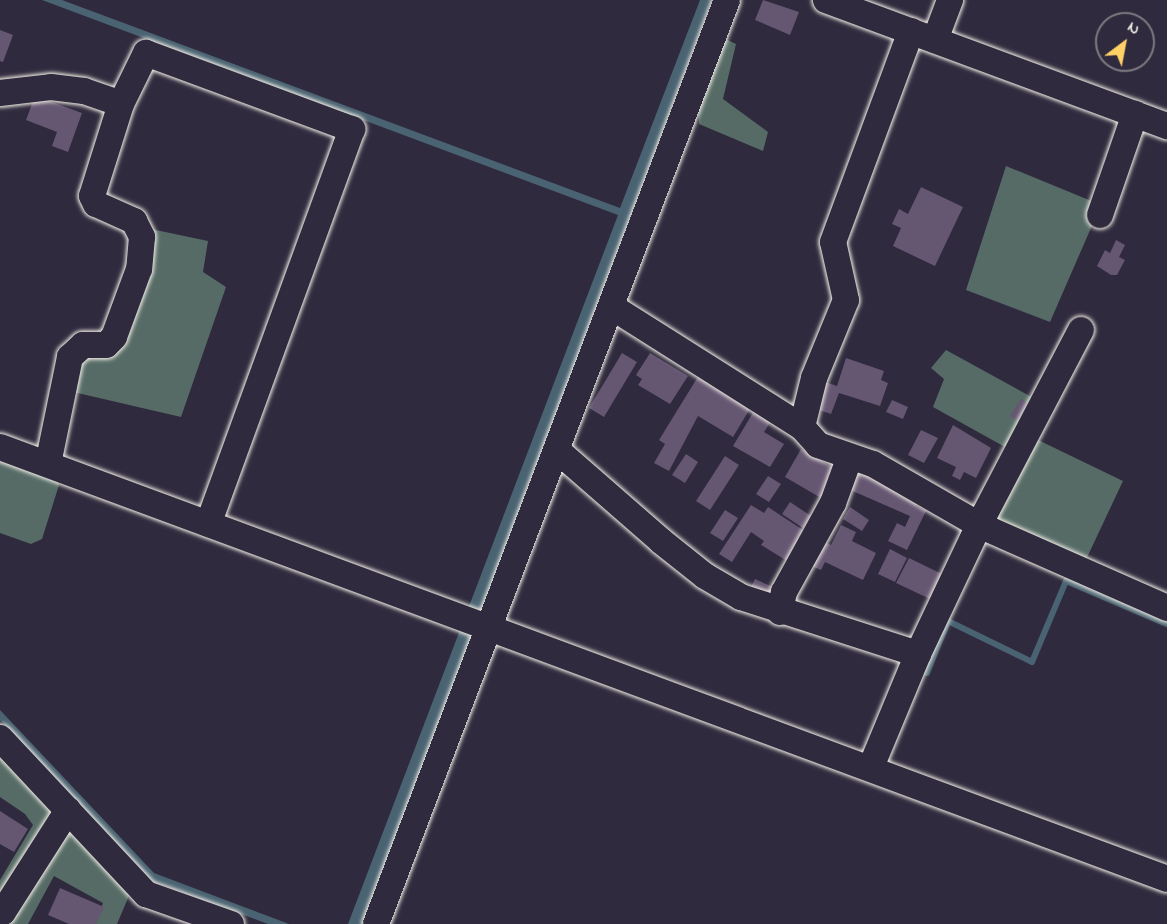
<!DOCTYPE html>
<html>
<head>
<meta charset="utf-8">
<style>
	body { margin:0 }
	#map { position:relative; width:1167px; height:924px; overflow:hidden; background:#2f2a3d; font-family:"Indie Flower",sans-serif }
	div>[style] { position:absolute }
	.green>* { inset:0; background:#566b66 }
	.water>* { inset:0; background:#4a6372 }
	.stream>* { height:6px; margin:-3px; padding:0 3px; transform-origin:3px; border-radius:3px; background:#4a6372 }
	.building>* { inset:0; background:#655672 }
	.roads { filter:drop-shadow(0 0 2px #f4f1e8) drop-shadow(0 0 2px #f4f1e8) }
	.minor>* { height:26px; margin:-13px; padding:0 13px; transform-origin:13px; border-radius:13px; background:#2f2a3d }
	span { translate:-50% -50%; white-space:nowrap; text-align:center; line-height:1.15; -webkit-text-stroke:5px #2f2a3d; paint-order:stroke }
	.north { position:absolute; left:1095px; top:12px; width:60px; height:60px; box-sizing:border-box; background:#2f2a3d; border:2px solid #7e7a81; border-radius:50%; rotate:32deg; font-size:16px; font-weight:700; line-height:24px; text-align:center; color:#f4f1e8 }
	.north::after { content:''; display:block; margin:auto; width:21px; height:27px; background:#ffd166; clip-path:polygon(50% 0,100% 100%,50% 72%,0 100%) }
</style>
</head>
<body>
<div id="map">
	<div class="green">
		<div style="clip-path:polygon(719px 36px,736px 44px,723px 99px,768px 132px,763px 151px,699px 124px,698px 101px)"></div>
		<div style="clip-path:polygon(1006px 166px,1101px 205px,1050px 322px,966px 290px)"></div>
		<div style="clip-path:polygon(151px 229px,208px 241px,203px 272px,226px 287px,181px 417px,69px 391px,74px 361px,111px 350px)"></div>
		<div style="clip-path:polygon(946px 350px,1039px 401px,1034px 438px,1123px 481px,1083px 566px,985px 522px,1021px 456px,933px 407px,944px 379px,931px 368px)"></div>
		<div style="clip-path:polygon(0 455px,55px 474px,59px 485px,42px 539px,31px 544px,0 533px)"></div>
		<div style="clip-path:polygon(0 749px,131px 891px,117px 924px,95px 924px,103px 903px,54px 876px,28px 924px,0 924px,0 880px,33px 825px,25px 814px,0 797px)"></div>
	</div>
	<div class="water">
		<div style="clip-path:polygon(42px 0,62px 0,620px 208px,700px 0,712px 0,364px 924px,348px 924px,618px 215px)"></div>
		<div style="clip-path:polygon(0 710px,154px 873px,289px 924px,268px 924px,151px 881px,0 720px)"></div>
	</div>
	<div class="stream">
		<div style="left:927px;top:673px;width:56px;rotate:-68deg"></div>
		<div style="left:948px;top:621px;width:93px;rotate:26deg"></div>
		<div style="left:1032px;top:662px;width:88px;rotate:-67.2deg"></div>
		<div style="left:1066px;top:581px;width:110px;rotate:23.1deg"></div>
	</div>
	<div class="building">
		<div style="clip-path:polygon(763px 0,799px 12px,790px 35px,755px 20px)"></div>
		<div style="clip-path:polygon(0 30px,13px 35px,3px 62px,0 61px)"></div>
		<div style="clip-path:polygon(35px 96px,82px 113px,68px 152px,52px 146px,57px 132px,26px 120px)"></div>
		<div style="clip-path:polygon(921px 187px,963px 207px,935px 266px,893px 246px,901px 228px,892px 224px,899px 209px,908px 214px)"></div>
		<div style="clip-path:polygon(1116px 240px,1125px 245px,1119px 257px,1125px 260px,1117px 275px,1111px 275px,1097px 266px,1105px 250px,1110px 253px)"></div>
		<div style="clip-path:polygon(622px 353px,637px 362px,604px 417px,589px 408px)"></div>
		<div style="clip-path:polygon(650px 353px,688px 376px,670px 404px,638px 385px,642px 379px,636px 375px)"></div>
		<div style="clip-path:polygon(846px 358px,884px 371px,881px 380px,888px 383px,880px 406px,839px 393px,831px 414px,813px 408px,822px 381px,837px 386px)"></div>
		<div style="clip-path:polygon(699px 375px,751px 407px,733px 437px,698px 416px,669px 471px,654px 463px,665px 444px,659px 440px)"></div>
		<div style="clip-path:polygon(1021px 399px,1034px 407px,1022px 424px,1010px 416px)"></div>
		<div style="clip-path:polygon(892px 400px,908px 407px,903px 419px,886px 412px)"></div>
		<div style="clip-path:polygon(754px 411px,771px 421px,764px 432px,784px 444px,770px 467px,733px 446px)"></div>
		<div style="clip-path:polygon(953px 425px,991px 448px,976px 478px,964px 472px,960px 480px,952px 476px,956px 467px,937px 458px)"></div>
		<div style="clip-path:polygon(921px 430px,938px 438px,924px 463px,908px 455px)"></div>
		<div style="clip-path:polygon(801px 449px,838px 471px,821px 498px,785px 477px)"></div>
		<div style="clip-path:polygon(686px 454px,698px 462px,685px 483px,672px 475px)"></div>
		<div style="clip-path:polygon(725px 456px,739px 465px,710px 510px,696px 501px)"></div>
		<div style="clip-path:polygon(859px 466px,921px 496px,916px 506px,926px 511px,907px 550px,888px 541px,897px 523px,905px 527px,910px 516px,848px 489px)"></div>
		<div style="clip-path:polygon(768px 476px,781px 484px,769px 502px,756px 494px)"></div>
		<div style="clip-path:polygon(790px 502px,811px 516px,803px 528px,782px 514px)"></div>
		<div style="clip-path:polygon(751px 505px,764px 513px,768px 507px,803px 530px,798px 537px,805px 542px,792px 564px,761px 545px,764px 541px,751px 532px,732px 562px,719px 554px)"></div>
		<div style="clip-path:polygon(850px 507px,869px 520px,862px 531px,843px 519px)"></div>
		<div style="clip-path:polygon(725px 510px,738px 518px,723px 541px,710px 533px)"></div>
		<div style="clip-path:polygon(841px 525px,856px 532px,852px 541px,876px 553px,863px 580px,825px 562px,821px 570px,807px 564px,819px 539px,831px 545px)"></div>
		<div style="clip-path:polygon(890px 549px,907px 558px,895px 582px,878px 574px)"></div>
		<div style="clip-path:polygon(909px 558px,942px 574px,930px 599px,896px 583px)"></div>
		<div style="clip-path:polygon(755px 579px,775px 588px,770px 600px,749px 591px)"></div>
		<div style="clip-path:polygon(0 811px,28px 829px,14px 852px,0 844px)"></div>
		<div style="clip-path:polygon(60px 888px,104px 907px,96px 924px,69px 924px,48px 915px)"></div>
	</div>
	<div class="roads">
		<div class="minor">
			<div style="left:826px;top:0;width:364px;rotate:20.3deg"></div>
			<div style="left:935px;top:40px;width:43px;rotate:-69.4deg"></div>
			<div style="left:0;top:93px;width:51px;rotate:-6.7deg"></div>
			<div style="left:51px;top:87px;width:33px;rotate:7deg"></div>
			<div style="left:84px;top:91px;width:39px;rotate:19deg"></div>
			<div style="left:121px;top:104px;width:96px;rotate:107.5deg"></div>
			<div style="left:92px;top:196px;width:9px;rotate:63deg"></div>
			<div style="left:96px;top:204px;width:42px;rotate:24.1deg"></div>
			<div style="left:134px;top:221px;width:18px;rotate:63deg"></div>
			<div style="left:142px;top:237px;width:32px;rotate:95deg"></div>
			<div style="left:139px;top:269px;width:72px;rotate:110.2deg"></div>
			<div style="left:114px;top:337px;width:11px;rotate:135deg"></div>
			<div style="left:106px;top:345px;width:23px;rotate:180deg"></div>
			<div style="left:83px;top:345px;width:18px;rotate:137deg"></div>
			<div style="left:70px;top:357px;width:109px;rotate:101.6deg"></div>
			<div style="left:121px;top:104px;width:57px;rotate:-63.9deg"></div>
			<div style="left:146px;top:53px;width:220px;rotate:20.3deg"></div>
			<div style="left:352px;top:129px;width:420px;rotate:110deg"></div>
			<div style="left:1100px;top:215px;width:107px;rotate:-70.9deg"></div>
			<div style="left:612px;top:307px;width:225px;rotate:32.3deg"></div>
			<div style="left:802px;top:427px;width:24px;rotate:48deg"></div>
			<div style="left:818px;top:445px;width:58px;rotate:19.1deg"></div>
			<div style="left:873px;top:464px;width:122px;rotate:29.9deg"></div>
			<div style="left:979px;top:525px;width:220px;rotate:-62.4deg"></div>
			<div style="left:802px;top:427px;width:50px;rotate:-76.2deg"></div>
			<div style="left:814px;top:378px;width:84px;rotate:-67.7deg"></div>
			<div style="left:846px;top:300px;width:59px;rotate:-102.6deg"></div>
			<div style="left:833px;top:242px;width:225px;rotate:-69.7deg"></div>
			<div style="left:0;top:447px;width:1244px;rotate:20.31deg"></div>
			<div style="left:558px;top:451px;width:137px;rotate:41.1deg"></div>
			<div style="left:661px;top:541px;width:56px;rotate:38.5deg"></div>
			<div style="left:705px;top:576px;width:42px;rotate:30.3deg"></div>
			<div style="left:741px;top:597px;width:186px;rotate:17.9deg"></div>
			<div style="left:918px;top:654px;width:122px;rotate:112.6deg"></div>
			<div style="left:780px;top:612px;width:20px;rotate:-79deg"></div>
			<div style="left:784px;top:592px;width:102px;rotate:-61.2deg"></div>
			<div style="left:833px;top:503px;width:47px;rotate:-70deg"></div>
			<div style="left:918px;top:654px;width:143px;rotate:-64.7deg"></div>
			<div style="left:979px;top:525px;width:206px;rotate:23.8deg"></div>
			<div style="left:0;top:738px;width:214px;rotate:46.9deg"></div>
			<div style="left:146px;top:894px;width:90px;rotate:19.4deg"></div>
			<div style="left:0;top:911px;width:3px;rotate:18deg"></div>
			<div style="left:3px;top:912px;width:121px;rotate:-57.5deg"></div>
			<div style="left:376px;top:924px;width:988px;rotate:-69.2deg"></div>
		</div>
	</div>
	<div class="north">N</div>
</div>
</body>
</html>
